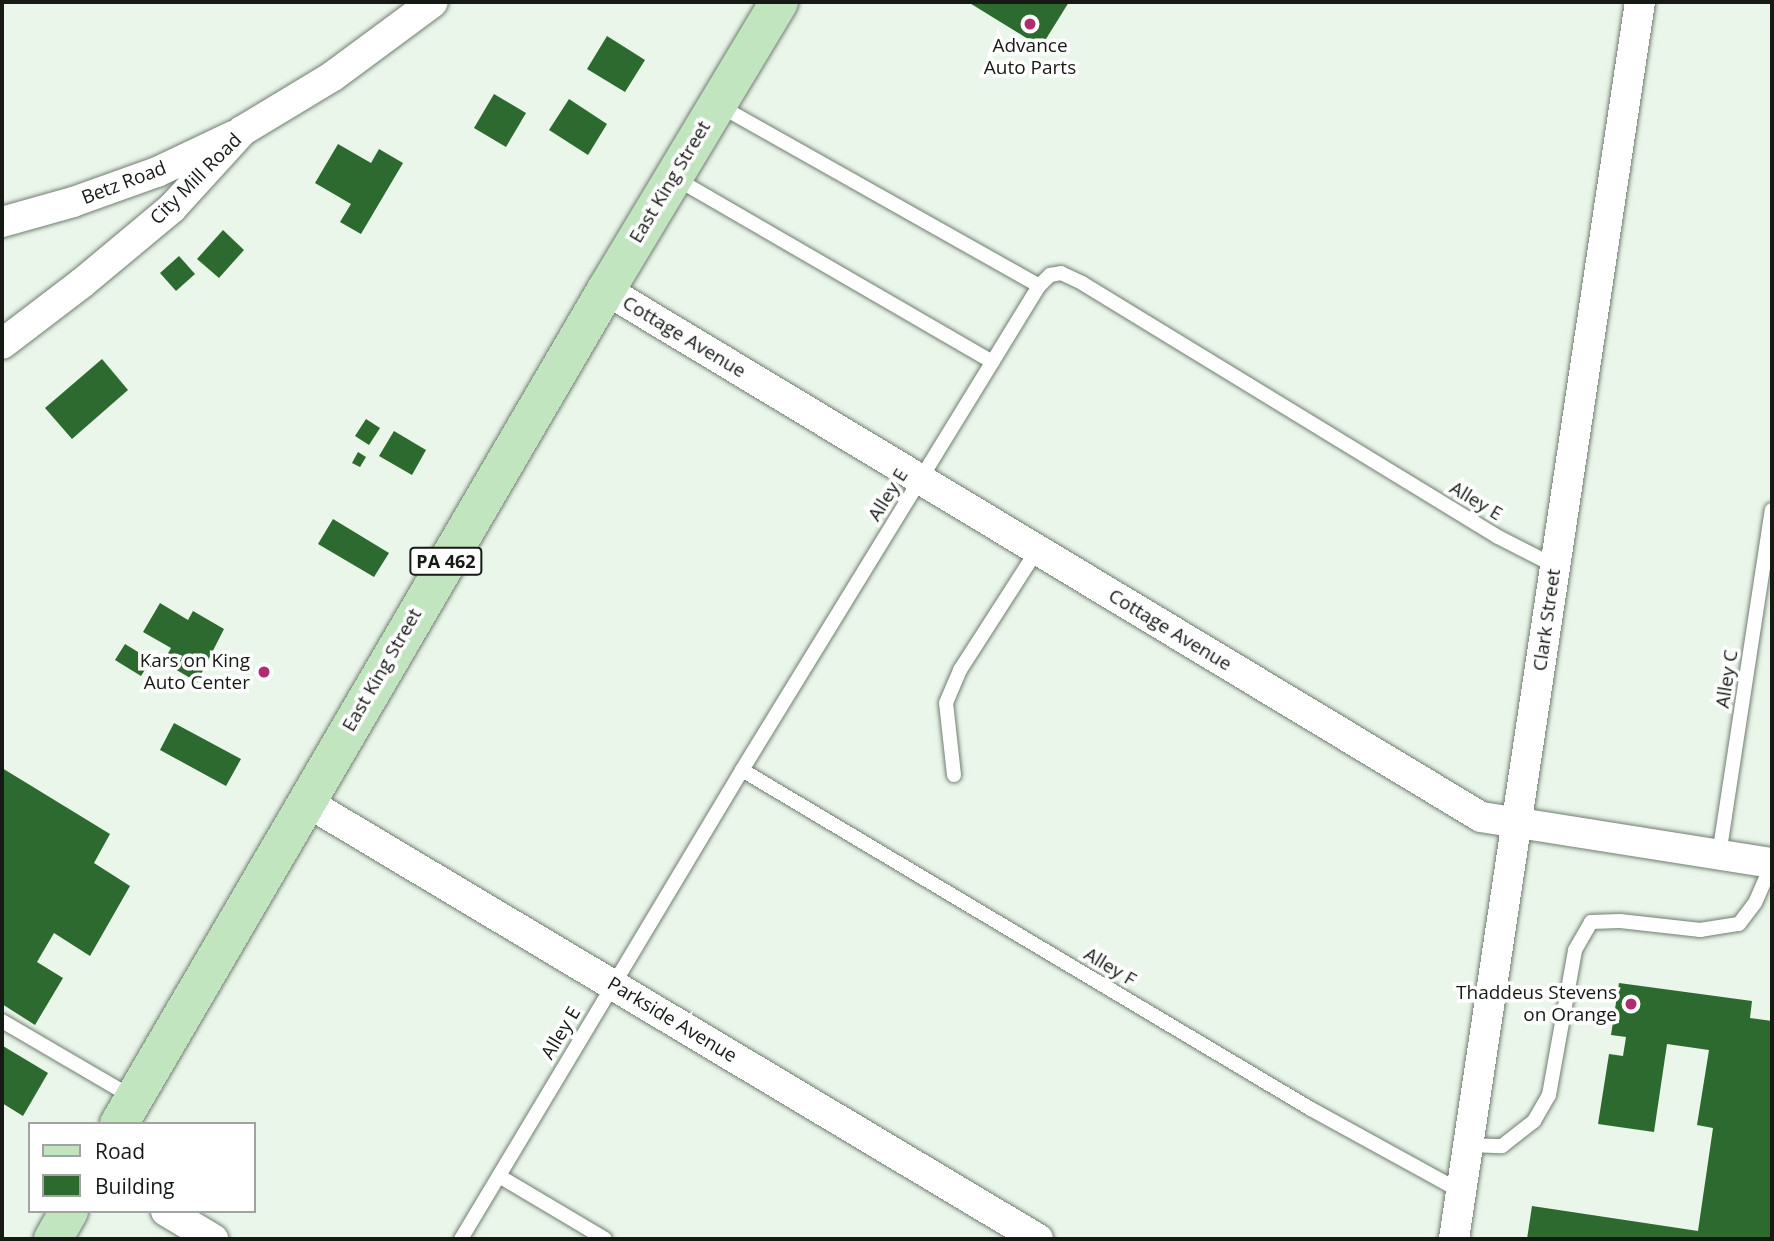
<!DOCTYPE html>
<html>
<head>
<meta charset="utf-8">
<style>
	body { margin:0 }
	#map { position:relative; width:1774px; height:1241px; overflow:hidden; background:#e9f6e9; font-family:"Open Sans",sans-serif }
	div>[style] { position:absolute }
	.building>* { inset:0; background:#2d6a2f }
	.roads { filter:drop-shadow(0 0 2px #717d71) drop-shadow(0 0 2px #717d71) }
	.service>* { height:14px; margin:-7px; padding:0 7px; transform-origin:7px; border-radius:7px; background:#fff }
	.minor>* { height:30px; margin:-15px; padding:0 15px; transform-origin:15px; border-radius:15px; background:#fff }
	.primary>* { height:38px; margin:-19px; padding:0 19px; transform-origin:19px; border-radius:19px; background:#c1e5bf }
	.dots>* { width:19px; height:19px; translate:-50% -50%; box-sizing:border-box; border:4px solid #fff; border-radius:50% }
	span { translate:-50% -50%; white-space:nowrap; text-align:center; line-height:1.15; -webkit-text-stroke:7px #fff; paint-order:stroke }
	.shield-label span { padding:2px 5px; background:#fff; border:2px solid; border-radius:5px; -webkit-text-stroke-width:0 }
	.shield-label { font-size:18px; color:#151a15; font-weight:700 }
	.poi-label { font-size:19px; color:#151a15 }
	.right { translate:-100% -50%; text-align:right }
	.street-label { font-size:19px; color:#151a15 }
	.frame { position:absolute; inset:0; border:4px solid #151a15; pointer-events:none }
	.legend { position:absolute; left:28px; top:1122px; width:228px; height:91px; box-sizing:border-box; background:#fff; border:2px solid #a1a3a1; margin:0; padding:9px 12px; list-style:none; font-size:21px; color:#151a15 }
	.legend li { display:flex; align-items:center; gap:14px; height:35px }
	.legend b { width:35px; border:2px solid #a1a3a1 }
</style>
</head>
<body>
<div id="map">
	<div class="building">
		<div style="clip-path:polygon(968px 2px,1069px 2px,1041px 47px)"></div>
		<div style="clip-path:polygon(607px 36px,645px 60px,625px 92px,587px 69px)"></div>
		<div style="clip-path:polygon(494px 94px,526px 113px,506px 147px,474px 128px)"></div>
		<div style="clip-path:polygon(569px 99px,607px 124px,588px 155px,549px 130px)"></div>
		<div style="clip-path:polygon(338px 144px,371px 163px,379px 149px,403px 163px,361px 234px,340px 222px,351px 204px,315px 183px)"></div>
		<div style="clip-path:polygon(223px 230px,244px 250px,219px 278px,197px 259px)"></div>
		<div style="clip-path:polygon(179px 256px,195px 274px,176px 291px,160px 273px)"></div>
		<div style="clip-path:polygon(102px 359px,128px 390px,72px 439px,45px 408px)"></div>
		<div style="clip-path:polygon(366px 419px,380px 428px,369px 445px,355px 436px)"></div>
		<div style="clip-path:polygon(394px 431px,426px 450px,412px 475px,379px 456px)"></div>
		<div style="clip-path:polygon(358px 452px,366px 457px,360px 467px,352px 463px)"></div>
		<div style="clip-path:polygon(333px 519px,389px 553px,374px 577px,318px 544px)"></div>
		<div style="clip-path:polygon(160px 603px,188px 620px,193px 611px,224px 629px,197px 682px,163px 662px,171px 648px,143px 632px)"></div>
		<div style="clip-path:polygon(125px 644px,151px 660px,141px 676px,115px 660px)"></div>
		<div style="clip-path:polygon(174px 723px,241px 759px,226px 786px,160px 750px)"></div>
		<div style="clip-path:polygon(2px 768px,110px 834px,94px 863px,130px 886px,90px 956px,54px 933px,37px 962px,63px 978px,35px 1025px,2px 1004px)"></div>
		<div style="clip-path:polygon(1619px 983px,1752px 1001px,1750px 1018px,1772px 1021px,1772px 1239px,1527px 1239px,1532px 1206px,1698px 1231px,1713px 1128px,1697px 1125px,1709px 1050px,1667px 1044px,1654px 1132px,1598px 1124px,1609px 1054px,1623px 1056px,1626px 1037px,1611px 1035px)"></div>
		<div style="clip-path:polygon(3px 1046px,48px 1073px,23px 1116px,2px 1103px)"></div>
	</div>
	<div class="roads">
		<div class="service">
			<div style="left:720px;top:106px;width:366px;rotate:29.4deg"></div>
			<div style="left:675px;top:178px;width:367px;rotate:30.1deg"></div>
			<div style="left:742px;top:770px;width:662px;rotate:30.79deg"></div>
			<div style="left:1311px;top:1109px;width:172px;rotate:28.8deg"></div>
			<div style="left:954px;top:775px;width:72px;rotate:-96.3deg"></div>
			<div style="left:946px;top:703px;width:36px;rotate:-67deg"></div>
			<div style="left:960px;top:670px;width:143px;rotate:-57.3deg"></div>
			<div style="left:1719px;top:855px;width:349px;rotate:-81.3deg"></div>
			<div style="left:2px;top:1021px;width:151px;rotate:30.3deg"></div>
			<div style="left:1469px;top:1145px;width:33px;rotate:2deg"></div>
			<div style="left:1502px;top:1146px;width:41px;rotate:-38deg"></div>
			<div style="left:1534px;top:1121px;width:30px;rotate:-60deg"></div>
			<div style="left:1549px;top:1095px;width:147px;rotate:-79.8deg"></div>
			<div style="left:1575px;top:950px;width:32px;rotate:-60deg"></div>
			<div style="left:1591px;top:922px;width:29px;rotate:-2deg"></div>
			<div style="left:1620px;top:921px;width:81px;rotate:6.4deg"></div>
			<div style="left:1700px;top:930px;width:39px;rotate:-9deg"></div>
			<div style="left:1739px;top:924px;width:26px;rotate:-53deg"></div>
			<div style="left:1755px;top:903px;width:43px;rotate:-66.4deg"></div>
			<div style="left:499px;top:1176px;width:123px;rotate:30.7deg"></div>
			<div style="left:461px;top:1239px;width:547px;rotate:-59.07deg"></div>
			<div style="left:742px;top:770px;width:568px;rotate:-58.47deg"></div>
			<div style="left:1039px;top:286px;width:16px;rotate:-45deg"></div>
			<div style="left:1050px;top:275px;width:11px;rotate:-10deg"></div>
			<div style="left:1061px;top:273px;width:23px;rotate:25deg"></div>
			<div style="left:1082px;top:283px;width:487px;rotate:31.4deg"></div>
			<div style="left:1498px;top:537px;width:64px;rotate:27deg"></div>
		</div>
		<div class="minor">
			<div style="left:2px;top:222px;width:74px;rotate:-15.7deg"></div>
			<div style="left:73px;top:202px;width:89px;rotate:-19.7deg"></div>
			<div style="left:157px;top:172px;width:84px;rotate:-25.3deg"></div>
			<div style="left:606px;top:290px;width:1021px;rotate:31.06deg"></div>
			<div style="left:1481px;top:817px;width:295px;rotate:9deg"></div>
			<div style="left:2px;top:344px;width:101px;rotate:-37.3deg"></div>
			<div style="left:82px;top:283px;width:117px;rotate:-39.8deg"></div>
			<div style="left:172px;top:208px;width:104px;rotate:-47.7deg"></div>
			<div style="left:242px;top:131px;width:106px;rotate:-31.1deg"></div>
			<div style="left:333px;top:76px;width:124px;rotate:-36.5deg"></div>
			<div style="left:305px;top:801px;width:854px;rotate:30.86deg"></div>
			<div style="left:166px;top:1211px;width:55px;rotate:30.8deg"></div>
			<div style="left:1454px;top:1239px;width:1251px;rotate:-81.45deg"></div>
		</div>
		<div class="primary">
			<div style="left:119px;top:1124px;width:966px;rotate:-59.72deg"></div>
			<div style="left:606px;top:290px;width:336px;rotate:-59deg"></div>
			<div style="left:53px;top:1239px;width:32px;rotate:-60deg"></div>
		</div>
	</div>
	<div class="dots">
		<div style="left:1030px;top:24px;background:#b12b70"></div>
		<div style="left:264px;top:672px;background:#b12b70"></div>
		<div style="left:1631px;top:1004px;background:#b12b70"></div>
	</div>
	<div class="shield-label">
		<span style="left:446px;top:561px">PA 462</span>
	</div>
	<div class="poi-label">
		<span style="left:1030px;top:57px">Advance<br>Auto Parts</span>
		<span class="right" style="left:250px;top:672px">Kars on King<br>Auto Center</span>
		<span class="right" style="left:1617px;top:1004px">Thaddeus Stevens<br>on Orange</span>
	</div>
	<div class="street-label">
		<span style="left:196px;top:179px;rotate:-45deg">City Mill Road</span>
		<span style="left:670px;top:182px;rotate:-59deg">East King Street</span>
		<span style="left:124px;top:183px;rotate:-21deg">Betz Road</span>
		<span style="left:684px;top:337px;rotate:31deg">Cottage Avenue</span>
		<span style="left:888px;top:495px;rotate:-58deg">Alley E</span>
		<span style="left:1476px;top:501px;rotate:31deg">Alley E</span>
		<span style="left:1547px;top:620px;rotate:-82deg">Clark Street</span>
		<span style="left:1170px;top:630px;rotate:31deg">Cottage Avenue</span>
		<span style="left:382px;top:670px;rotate:-60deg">East King Street</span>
		<span style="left:1727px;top:679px;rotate:-81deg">Alley C</span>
		<span style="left:1110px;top:967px;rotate:31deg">Alley F</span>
		<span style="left:672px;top:1020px;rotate:31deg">Parkside Avenue</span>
		<span style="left:561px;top:1033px;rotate:-59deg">Alley E</span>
	</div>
	<div class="frame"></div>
	<ul class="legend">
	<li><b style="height:9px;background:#c1e5bf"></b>Road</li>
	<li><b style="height:19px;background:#2d6a2f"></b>Building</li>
	</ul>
</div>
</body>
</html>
